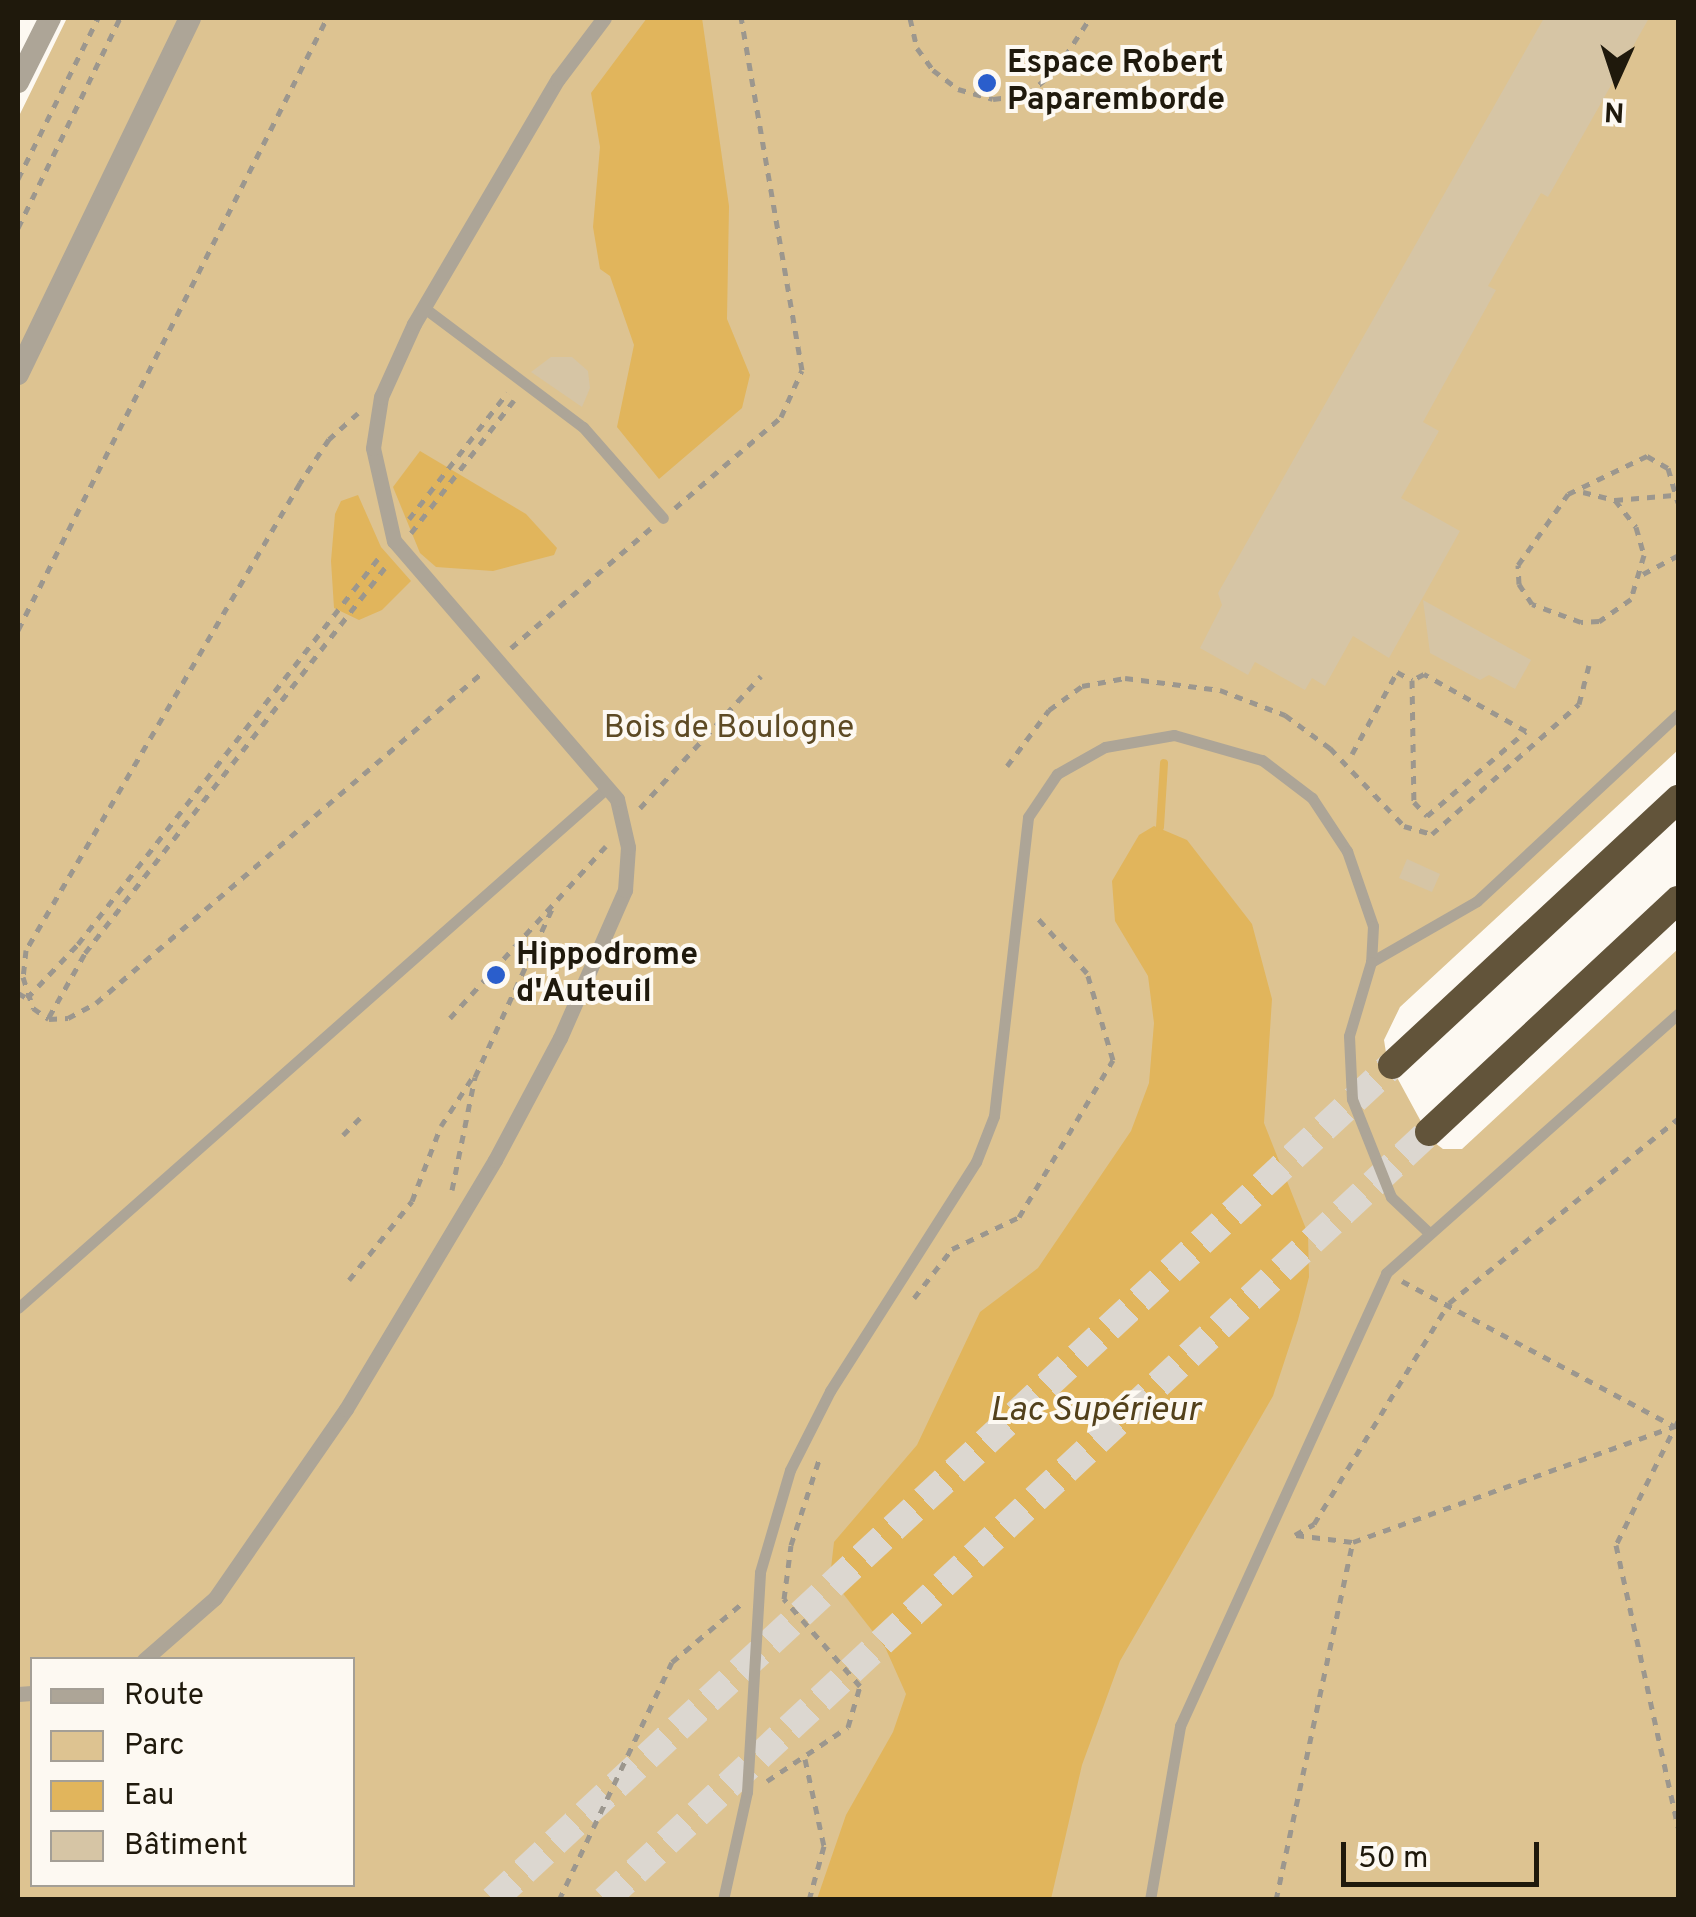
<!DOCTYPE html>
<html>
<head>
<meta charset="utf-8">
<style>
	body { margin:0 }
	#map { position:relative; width:1696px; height:1917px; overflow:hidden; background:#fdf9f2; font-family:Overpass,sans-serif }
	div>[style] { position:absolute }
	.green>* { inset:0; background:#ddc391 }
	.water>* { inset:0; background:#e1b55c }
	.stream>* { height:8px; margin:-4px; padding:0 4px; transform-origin:4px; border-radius:4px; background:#e1b55c }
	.building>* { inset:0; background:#d6c5a5 }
	.trunk-tunnel>* { height:28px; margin-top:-14px; transform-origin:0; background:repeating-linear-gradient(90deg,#dcd7d0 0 28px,transparent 0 42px) }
	.path>* { height:5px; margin-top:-2.5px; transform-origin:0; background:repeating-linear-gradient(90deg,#9c978e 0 8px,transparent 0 16px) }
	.service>* { height:11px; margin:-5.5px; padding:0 5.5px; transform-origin:5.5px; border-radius:5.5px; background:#ada597 }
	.pedestrian>* { height:15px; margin:-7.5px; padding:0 7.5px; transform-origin:7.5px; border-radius:7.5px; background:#ada597 }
	.minor>* { height:22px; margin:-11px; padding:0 11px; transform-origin:11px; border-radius:11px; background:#ada597 }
	.trunk>* { height:28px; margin:-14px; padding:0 14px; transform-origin:14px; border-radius:14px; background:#62543a }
	.dots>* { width:28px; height:28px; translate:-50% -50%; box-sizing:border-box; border:5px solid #fdf9f2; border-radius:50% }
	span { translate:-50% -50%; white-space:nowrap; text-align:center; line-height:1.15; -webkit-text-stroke:8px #fdf9f2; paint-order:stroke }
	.poi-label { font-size:32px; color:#1f190c; font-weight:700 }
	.left { translate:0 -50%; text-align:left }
	.park-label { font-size:32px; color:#5d4a24 }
	.water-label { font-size:35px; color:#53411b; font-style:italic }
	.frame { position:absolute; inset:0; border:20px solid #1f190c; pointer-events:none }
	.legend { position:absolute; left:30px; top:1657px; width:325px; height:230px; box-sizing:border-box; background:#fdf9f2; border:2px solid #a49f96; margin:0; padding:12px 18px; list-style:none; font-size:30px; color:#1f190c }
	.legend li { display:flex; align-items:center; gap:20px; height:50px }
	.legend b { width:50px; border:2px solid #a49f96 }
	.north { position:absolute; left:1566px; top:30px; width:100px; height:100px; -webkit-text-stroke:8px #fdf9f2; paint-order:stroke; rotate:183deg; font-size:28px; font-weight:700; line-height:40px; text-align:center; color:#1f190c }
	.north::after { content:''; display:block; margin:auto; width:35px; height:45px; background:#1f190c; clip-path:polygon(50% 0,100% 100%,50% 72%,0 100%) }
	.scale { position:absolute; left:1341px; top:1842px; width:198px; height:45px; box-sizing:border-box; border:5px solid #1f190c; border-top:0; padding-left:12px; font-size:30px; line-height:35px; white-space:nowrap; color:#1f190c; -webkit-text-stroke:8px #fdf9f2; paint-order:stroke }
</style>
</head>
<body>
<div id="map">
	<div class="green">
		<div style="clip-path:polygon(evenodd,67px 18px,1678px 18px,1678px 750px,1400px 1007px,1384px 1040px,1387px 1059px,1431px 1140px,1443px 1149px,1462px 1149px,1678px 949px,1678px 1899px,18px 1899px,18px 118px,67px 18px,32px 1660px,352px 1660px,352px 1884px,32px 1884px,32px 1660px)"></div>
	</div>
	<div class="water">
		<div style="clip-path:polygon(647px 18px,702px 18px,729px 206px,727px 319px,750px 375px,742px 408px,659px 479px,617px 427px,634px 345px,610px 276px,600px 269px,593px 227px,600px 147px,591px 93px)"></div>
		<div style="clip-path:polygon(420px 451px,526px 514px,557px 548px,554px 555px,493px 571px,436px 567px,420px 553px,393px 487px)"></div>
		<div style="clip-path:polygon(358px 495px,381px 547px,411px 581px,382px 610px,359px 620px,334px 608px,331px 561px,335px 514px,341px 501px)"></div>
		<div style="clip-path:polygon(1154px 826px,1187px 840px,1252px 924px,1272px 999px,1264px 1123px,1308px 1234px,1309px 1277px,1298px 1320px,1273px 1396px,1120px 1661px,1082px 1765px,1051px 1899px,817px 1899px,846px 1815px,893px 1732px,906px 1694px,885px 1647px,830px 1577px,834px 1542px,917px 1445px,980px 1312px,1038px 1268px,1131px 1131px,1149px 1083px,1154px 1023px,1148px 976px,1115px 921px,1112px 881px,1139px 835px)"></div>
	</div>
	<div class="stream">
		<div style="left:1160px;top:827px;width:64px;rotate:-86.4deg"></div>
	</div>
	<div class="building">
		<div style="clip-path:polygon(1544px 18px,1649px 18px,1548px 197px,1541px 193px,1488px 286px,1496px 290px,1423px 422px,1439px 431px,1401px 498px,1460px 531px,1389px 658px,1353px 636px,1325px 686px,1312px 678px,1305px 690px,1255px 662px,1248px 675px,1200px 648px,1222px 605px,1218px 593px)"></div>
		<div style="clip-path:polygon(551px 357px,572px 357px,588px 371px,590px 388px,582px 407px,531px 372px)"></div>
		<div style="clip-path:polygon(1423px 600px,1531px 660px,1515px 689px,1489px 675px,1480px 680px,1430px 653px)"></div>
		<div style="clip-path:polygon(1407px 859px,1440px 874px,1432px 892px,1399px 878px)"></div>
	</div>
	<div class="trunk-tunnel">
		<div style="left:493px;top:1900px;width:1227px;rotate:-42.89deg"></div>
		<div style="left:605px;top:1900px;width:1126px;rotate:-42.99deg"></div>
	</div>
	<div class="path">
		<div style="left:910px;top:18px;width:31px;rotate:77deg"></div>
		<div style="left:917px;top:48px;width:27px;rotate:54deg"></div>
		<div style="left:933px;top:70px;width:31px;rotate:37deg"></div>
		<div style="left:958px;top:89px;width:36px;rotate:16deg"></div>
		<div style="left:993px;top:99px;width:34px;rotate:-7deg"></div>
		<div style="left:1027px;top:95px;width:38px;rotate:-41deg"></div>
		<div style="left:1056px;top:70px;width:62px;rotate:-56.8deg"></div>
		<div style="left:18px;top:179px;width:180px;rotate:-63.6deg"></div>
		<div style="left:18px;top:228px;width:233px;rotate:-64.1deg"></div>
		<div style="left:358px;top:413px;width:39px;rotate:138deg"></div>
		<div style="left:329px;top:439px;width:53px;rotate:123.4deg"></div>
		<div style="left:300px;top:483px;width:541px;rotate:120.4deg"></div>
		<div style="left:26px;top:950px;width:27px;rotate:96deg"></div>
		<div style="left:23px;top:977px;width:33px;rotate:72deg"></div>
		<div style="left:33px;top:1008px;width:19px;rotate:35deg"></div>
		<div style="left:49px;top:1019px;width:19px;rotate:-3deg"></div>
		<div style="left:68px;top:1018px;width:32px;rotate:-28deg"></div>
		<div style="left:96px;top:1003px;width:511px;rotate:-40.55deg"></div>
		<div style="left:1583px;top:492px;width:33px;rotate:14deg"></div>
		<div style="left:1615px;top:500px;width:59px;rotate:-4.8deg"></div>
		<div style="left:1615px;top:500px;width:34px;rotate:52deg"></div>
		<div style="left:1636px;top:527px;width:29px;rotate:74deg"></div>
		<div style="left:1644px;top:555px;width:46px;rotate:106.5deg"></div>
		<div style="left:1631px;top:599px;width:39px;rotate:145deg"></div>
		<div style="left:1599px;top:621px;width:18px;rotate:177deg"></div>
		<div style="left:1581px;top:622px;width:52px;rotate:-159.8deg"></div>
		<div style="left:1532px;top:604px;width:24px;rotate:-123deg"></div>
		<div style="left:1519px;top:584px;width:19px;rotate:-93deg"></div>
		<div style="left:1518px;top:565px;width:87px;rotate:-54.8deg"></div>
		<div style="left:1568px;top:494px;width:88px;rotate:-25.7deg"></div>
		<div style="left:1647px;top:456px;width:24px;rotate:30deg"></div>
		<div style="left:1668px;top:468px;width:36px;rotate:74deg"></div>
		<div style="left:675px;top:508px;width:140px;rotate:-40.6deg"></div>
		<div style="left:781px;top:417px;width:51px;rotate:-65.9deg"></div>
		<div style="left:802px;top:370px;width:357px;rotate:-99.8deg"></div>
		<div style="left:409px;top:519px;width:160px;rotate:-52.1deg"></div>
		<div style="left:411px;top:533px;width:168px;rotate:-52.2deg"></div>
		<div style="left:1643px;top:574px;width:40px;rotate:-28deg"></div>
		<div style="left:18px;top:630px;width:686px;rotate:-63.21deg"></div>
		<div style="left:511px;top:648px;width:184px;rotate:-40.6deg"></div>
		<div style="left:1352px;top:754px;width:94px;rotate:-61.2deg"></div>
		<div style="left:1397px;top:672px;width:17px;rotate:28deg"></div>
		<div style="left:1412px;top:680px;width:122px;rotate:89.1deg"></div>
		<div style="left:1414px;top:802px;width:19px;rotate:47deg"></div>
		<div style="left:1427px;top:816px;width:130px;rotate:-40.6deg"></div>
		<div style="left:1526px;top:731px;width:117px;rotate:-150.8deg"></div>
		<div style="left:1424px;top:674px;width:13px;rotate:153deg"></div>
		<div style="left:1007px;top:766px;width:70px;rotate:-53.1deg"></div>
		<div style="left:1049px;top:710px;width:41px;rotate:-36deg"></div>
		<div style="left:1082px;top:686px;width:44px;rotate:-10.5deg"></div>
		<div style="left:1125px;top:678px;width:96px;rotate:7.2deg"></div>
		<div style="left:1220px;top:690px;width:70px;rotate:21deg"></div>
		<div style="left:1285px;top:715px;width:56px;rotate:36.3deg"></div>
		<div style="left:1330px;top:748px;width:108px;rotate:46.5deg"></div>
		<div style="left:1404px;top:826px;width:29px;rotate:16deg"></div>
		<div style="left:1432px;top:834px;width:196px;rotate:-41.5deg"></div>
		<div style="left:1579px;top:704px;width:40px;rotate:-75.6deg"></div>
		<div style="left:640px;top:808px;width:179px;rotate:-47.5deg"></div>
		<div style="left:18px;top:993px;width:10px;rotate:29deg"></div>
		<div style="left:27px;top:998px;width:74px;rotate:-46.6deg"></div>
		<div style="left:78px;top:944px;width:493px;rotate:-52.1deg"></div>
		<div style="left:49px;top:1017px;width:73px;rotate:-60.6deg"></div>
		<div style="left:85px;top:953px;width:495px;rotate:-52.1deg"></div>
		<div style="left:450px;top:1018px;width:232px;rotate:-47.8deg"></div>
		<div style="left:343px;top:1135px;width:31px;rotate:-45deg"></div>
		<div style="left:452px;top:1190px;width:115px;rotate:-78.5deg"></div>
		<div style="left:475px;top:1077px;width:187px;rotate:-65.4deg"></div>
		<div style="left:349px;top:1280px;width:101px;rotate:-51.4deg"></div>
		<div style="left:412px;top:1201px;width:80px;rotate:-68.9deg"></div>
		<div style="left:441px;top:1126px;width:64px;rotate:-57.1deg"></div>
		<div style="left:1402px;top:1281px;width:308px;rotate:28.1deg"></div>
		<div style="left:914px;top:1298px;width:62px;rotate:-52.2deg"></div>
		<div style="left:952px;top:1249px;width:74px;rotate:-25.5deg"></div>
		<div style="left:1019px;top:1217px;width:183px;rotate:-59.1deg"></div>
		<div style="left:1113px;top:1060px;width:91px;rotate:-106.6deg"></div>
		<div style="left:1087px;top:973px;width:78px;rotate:-131.9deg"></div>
		<div style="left:1678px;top:1421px;width:139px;rotate:116.6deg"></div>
		<div style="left:1616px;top:1545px;width:289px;rotate:77.6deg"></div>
		<div style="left:1295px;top:1535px;width:22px;rotate:-30deg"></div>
		<div style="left:1314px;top:1524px;width:259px;rotate:-58.6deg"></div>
		<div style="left:1449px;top:1303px;width:294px;rotate:-38.8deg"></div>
		<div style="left:1296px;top:1535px;width:57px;rotate:7deg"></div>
		<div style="left:1353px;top:1542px;width:345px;rotate:-19.8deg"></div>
		<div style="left:805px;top:1759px;width:89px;rotate:77.7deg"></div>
		<div style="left:824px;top:1846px;width:56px;rotate:105.5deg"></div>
		<div style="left:767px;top:1781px;width:97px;rotate:-33.7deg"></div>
		<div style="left:848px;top:1727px;width:43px;rotate:-73.7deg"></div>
		<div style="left:860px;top:1686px;width:116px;rotate:-131.1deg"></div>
		<div style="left:784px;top:1599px;width:54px;rotate:-82.6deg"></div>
		<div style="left:791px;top:1545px;width:93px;rotate:-71.8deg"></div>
		<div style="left:559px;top:1900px;width:263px;rotate:-64.6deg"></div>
		<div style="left:672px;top:1662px;width:89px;rotate:-40deg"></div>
		<div style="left:1276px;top:1900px;width:366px;rotate:-77.9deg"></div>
	</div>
	<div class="service">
		<div style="left:423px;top:307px;width:200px;rotate:36.9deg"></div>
		<div style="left:583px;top:427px;width:121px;rotate:48.7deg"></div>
		<div style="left:1371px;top:962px;width:122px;rotate:-29.9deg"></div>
		<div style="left:1477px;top:901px;width:275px;rotate:-42.9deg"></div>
		<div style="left:18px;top:1308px;width:787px;rotate:-41.45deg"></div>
		<div style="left:723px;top:1900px;width:111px;rotate:-77.5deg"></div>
		<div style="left:747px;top:1792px;width:220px;rotate:-86.6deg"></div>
		<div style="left:760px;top:1572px;width:106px;rotate:-73.6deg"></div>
		<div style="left:790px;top:1470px;width:89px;rotate:-63.1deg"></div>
		<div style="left:830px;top:1391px;width:272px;rotate:-57.5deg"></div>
		<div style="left:976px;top:1162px;width:49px;rotate:-68.6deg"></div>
		<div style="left:994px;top:1116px;width:301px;rotate:-83.5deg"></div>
		<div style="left:1028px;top:817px;width:52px;rotate:-56deg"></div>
		<div style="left:1057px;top:774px;width:55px;rotate:-29.4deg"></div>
		<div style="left:1105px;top:747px;width:70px;rotate:-9.9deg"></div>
		<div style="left:1174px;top:735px;width:91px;rotate:15.9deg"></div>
		<div style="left:1262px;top:760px;width:63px;rotate:37.2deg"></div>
		<div style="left:1312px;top:798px;width:64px;rotate:56.6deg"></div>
		<div style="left:1347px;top:851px;width:79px;rotate:70.9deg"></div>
		<div style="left:1373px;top:926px;width:36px;rotate:93deg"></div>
		<div style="left:1371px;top:962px;width:77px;rotate:106.6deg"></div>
		<div style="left:1349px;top:1036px;width:63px;rotate:87.3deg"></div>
		<div style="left:1352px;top:1099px;width:105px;rotate:68.3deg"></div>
		<div style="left:1391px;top:1197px;width:51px;rotate:43.4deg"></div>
		<div style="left:1150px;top:1900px;width:177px;rotate:-80.2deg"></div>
		<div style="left:1180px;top:1726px;width:498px;rotate:-65.5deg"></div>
		<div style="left:1386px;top:1273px;width:390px;rotate:-41.6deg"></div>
	</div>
	<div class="pedestrian">
		<div style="left:144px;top:1660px;width:94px;rotate:-41.1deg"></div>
		<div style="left:215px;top:1598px;width:230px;rotate:-55.3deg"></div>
		<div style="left:346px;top:1409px;width:290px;rotate:-59.1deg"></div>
		<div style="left:495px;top:1160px;width:138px;rotate:-62deg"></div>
		<div style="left:560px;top:1038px;width:162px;rotate:-66.3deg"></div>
		<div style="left:625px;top:890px;width:43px;rotate:-86deg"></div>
		<div style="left:628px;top:847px;width:49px;rotate:-102.9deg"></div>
		<div style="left:617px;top:799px;width:341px;rotate:-130.8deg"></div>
		<div style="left:394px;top:541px;width:95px;rotate:-102.7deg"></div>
		<div style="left:373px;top:448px;width:52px;rotate:-81.1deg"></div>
		<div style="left:381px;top:397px;width:80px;rotate:-65.7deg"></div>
		<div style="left:414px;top:324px;width:284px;rotate:-59.6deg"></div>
		<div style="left:558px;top:79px;width:76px;rotate:-53deg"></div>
		<div style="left:18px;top:1694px;width:14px;rotate:-4deg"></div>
	</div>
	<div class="minor">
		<div style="left:18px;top:82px;width:72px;rotate:-63.4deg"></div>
		<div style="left:18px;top:374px;width:395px;rotate:-64.2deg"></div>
	</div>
	<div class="trunk">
		<div style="left:1392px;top:1065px;width:391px;rotate:-42.9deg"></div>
		<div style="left:1429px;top:1132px;width:340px;rotate:-43deg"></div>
	</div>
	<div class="dots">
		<div style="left:987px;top:83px;background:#2a5ecc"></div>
		<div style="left:496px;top:975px;background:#2a5ecc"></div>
	</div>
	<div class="poi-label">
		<span class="left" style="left:1007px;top:83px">Espace Robert<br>Paparemborde</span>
		<span class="left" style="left:516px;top:975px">Hippodrome<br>d'Auteuil</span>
	</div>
	<div class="park-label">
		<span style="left:729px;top:729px">Bois de Boulogne</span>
	</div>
	<div class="water-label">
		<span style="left:1095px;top:1411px">Lac Supérieur</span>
	</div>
	<div class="frame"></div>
	<ul class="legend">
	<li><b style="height:12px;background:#ada597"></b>Route</li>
	<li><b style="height:28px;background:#ddc391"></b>Parc</li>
	<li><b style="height:28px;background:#e1b55c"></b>Eau</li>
	<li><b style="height:28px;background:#d6c5a5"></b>Bâtiment</li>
	</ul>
	<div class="north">N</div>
	<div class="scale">50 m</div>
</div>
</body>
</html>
